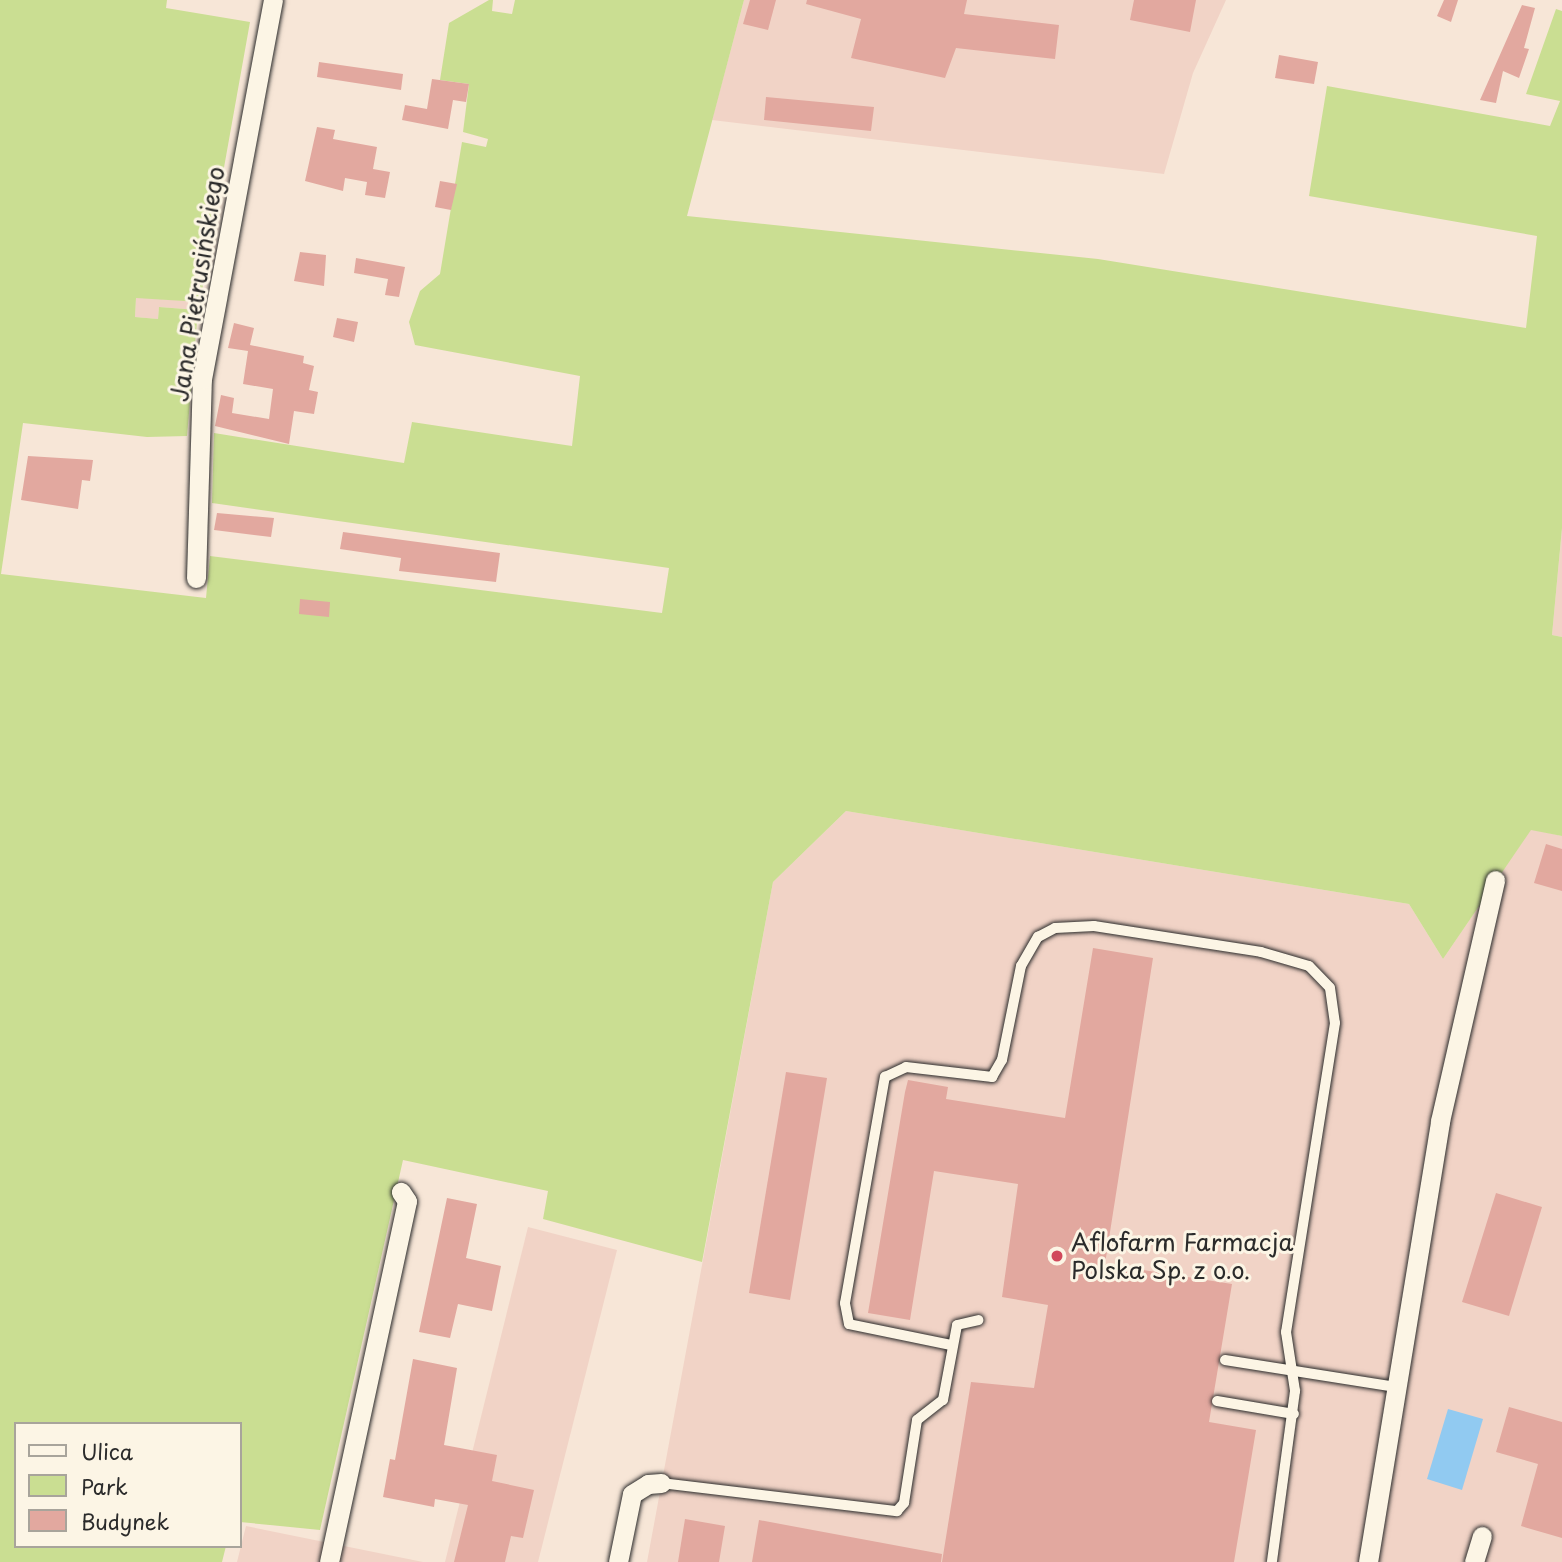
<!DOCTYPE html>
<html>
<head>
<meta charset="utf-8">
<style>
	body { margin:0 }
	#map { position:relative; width:1562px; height:1562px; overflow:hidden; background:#f7e6d7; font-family:"Playpen Sans",sans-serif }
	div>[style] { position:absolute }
	.built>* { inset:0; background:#f1d3c6 }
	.green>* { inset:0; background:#cade92 }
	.water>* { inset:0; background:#91caf1 }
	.building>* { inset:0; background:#e2a89f }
	.roads { filter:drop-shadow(0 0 2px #2b2b2b) drop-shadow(0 0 2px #2b2b2b) }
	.service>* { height:10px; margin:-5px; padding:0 5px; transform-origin:5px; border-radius:5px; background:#fcf5e5 }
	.minor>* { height:19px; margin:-9.5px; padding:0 9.5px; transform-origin:9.5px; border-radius:9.5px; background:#fcf5e5 }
	.dots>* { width:19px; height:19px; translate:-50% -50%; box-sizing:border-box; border:4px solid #fcf5e5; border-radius:50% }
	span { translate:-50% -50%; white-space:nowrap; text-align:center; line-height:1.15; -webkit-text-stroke:6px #fcf5e5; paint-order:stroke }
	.street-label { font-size:24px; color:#2b2b2b }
	.poi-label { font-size:24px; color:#2b2b2b }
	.left { translate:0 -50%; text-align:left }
	.legend { position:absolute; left:14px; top:1422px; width:228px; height:126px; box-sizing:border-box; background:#fcf5e5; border:2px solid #a8a49b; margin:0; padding:9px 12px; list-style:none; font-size:21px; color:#2b2b2b }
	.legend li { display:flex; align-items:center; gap:14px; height:35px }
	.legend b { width:35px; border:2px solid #a8a49b }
</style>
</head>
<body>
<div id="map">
	<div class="built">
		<div style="clip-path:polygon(744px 0,1226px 0,1193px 73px,1164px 174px,712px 120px)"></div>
		<div style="clip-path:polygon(136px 297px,200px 302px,198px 310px,159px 307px,158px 319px,135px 317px)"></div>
		<div style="clip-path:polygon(1562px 528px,1562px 637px,1552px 635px)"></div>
		<div style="clip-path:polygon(846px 811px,1409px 904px,1443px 959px,1531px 829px,1562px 836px,1562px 1562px,647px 1562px,773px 882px)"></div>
		<div style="clip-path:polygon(528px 1227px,617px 1250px,538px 1562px,445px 1562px)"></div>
		<div style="clip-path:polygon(246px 1526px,423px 1562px,237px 1562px)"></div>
	</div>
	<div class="green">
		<div style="clip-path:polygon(0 0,167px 0,166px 8px,250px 22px,200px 302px,136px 298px,135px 317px,158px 319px,159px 307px,198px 310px,187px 436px,147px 437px,23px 423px,1px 574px,206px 598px,210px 556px,662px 613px,669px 568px,212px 503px,214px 433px,404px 463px,412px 422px,572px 446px,580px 376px,415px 345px,409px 322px,420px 291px,440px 274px,462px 142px,486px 147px,488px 139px,463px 132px,469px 84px,440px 80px,449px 23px,489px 0,493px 0,492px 11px,512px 14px,515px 0,744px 0,687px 216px,1098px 259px,1526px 328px,1537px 236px,1309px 196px,1327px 86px,1550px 126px,1560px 101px,1526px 94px,1556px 9px,1562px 11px,1562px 528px,1552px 635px,1562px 637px,1562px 836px,1531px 830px,1443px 959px,1409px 904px,846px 811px,773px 882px,702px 1262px,543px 1219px,548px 1191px,403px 1160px,320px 1530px,240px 1522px,240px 1424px,16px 1424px,16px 1546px,226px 1546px,222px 1562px,0 1562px)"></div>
	</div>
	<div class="water">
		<div style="clip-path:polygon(1448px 1409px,1483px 1419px,1462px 1490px,1427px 1479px)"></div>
	</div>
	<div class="building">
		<div style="clip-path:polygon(750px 0,776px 0,768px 30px,743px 24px)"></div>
		<div style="clip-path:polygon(807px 0,967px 0,964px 14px,1059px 25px,1055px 59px,956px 48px,945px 78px,851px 58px,861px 19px,806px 4px)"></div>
		<div style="clip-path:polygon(1134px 0,1196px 0,1190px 32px,1130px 20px)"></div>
		<div style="clip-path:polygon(1444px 0,1458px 0,1451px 22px,1437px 16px)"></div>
		<div style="clip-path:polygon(1522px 5px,1535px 8px,1524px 48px,1529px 49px,1519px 78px,1503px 71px,1496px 103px,1480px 100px)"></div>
		<div style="clip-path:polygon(1279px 55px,1318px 62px,1314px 84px,1275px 78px)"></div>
		<div style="clip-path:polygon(319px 62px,403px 74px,401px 90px,317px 77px)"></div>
		<div style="clip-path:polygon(432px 79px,469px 84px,466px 102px,453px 100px,448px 129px,402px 120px,405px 105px,427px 109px)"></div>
		<div style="clip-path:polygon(766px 97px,874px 107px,871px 131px,764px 120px)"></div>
		<div style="clip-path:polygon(317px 127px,335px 130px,333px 139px,377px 147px,373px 169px,390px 172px,385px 198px,365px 195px,367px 182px,345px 178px,343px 191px,305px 181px)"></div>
		<div style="clip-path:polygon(440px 181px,457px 184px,451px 210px,435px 207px)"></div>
		<div style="clip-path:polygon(300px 252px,326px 255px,324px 286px,294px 281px)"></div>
		<div style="clip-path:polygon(356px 258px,405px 267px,399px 297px,385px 295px,388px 279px,354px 273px)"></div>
		<div style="clip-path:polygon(337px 318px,358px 322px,354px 342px,333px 337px)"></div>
		<div style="clip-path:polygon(234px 323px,254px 328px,250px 345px,304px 356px,303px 363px,314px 366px,309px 390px,318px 392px,314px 414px,294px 411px,289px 444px,215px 426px,221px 395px,234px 398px,232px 413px,269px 419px,273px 389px,243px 384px,248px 351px,228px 348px)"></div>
		<div style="clip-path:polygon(28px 456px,93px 460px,90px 481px,82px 480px,78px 509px,21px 500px)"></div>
		<div style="clip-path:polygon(217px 513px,274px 518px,271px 537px,214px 530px)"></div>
		<div style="clip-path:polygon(343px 532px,500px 553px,496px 582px,399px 571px,401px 558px,340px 549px)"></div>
		<div style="clip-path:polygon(300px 599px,330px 602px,329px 617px,299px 614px)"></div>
		<div style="clip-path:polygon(1546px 844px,1562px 849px,1562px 891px,1534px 883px)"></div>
		<div style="clip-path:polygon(1093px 948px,1153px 958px,1105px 1264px,1232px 1284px,1209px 1422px,1256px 1430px,1234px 1562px,942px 1562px,971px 1382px,1034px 1388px,1048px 1305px,1002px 1297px,1018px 1184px,934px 1171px,910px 1320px,868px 1313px,905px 1092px,908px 1080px,948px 1087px,946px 1099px,1065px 1118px)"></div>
		<div style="clip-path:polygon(786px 1072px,827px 1078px,790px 1300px,749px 1293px)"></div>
		<div style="clip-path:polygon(1496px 1193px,1542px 1207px,1509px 1316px,1462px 1302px)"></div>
		<div style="clip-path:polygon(447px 1198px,477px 1204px,466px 1258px,501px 1266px,492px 1311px,458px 1304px,450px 1338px,419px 1332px)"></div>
		<div style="clip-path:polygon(413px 1359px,457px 1368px,444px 1445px,497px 1455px,492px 1481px,534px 1490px,523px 1538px,511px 1536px,505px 1562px,454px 1562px,468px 1505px,435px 1499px,434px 1507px,383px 1497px,390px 1459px,395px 1460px)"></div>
		<div style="clip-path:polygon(1509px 1407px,1562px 1422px,1562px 1538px,1521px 1526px,1538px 1464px,1496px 1452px)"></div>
		<div style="clip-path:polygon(685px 1519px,725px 1526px,719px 1562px,678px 1562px)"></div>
		<div style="clip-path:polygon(759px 1520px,942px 1554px,941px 1562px,752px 1562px)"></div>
	</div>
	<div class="roads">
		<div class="service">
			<div style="left:951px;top:1345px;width:104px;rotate:-168.4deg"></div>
			<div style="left:849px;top:1324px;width:21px;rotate:-101deg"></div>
			<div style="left:845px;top:1303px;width:230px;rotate:-80deg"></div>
			<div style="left:885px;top:1077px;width:23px;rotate:-25deg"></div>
			<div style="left:906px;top:1067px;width:87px;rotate:6.6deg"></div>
			<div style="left:992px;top:1077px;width:20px;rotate:-60deg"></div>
			<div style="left:1002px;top:1060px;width:96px;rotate:-78.6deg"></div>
			<div style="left:1021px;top:966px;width:34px;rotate:-60deg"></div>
			<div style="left:1038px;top:937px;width:19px;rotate:-28deg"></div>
			<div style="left:1055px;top:928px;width:39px;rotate:-3deg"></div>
			<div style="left:1094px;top:926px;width:169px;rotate:8.8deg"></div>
			<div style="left:1261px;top:952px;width:50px;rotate:16.3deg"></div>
			<div style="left:1309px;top:966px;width:30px;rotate:46deg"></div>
			<div style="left:1330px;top:988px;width:35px;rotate:82deg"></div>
			<div style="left:1335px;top:1023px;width:313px;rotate:99deg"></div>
			<div style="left:1286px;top:1332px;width:60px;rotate:81.3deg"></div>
			<div style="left:1295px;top:1391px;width:173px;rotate:97.7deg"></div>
			<div style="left:1225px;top:1360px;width:173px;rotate:9deg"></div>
			<div style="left:1217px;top:1401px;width:78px;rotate:9.6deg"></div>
			<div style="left:661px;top:1483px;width:238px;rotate:6.8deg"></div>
			<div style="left:897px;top:1511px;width:11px;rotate:-49deg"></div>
			<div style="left:904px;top:1503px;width:84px;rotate:-81.1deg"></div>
			<div style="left:917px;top:1420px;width:33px;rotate:-38deg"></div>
			<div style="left:943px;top:1400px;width:76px;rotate:-79.4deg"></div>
			<div style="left:957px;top:1325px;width:22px;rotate:-13deg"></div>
		</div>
		<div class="minor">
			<div style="left:196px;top:578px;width:199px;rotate:-88.3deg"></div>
			<div style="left:202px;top:379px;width:386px;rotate:-79.4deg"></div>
			<div style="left:329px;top:1562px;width:369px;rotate:-77.8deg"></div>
			<div style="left:407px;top:1201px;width:11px;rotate:-124deg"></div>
			<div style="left:618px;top:1562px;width:69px;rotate:-78.4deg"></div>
			<div style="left:632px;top:1494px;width:19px;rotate:-32deg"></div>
			<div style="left:648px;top:1484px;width:13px;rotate:-4deg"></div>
			<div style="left:1368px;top:1562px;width:447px;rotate:-80.7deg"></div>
			<div style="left:1440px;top:1121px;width:247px;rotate:-77.1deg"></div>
			<div style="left:1474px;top:1562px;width:27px;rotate:-73deg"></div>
		</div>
	</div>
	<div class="dots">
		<div style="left:1057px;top:1256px;background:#d1495b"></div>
	</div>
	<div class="street-label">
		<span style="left:197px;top:284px;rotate:-81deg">Jana Pietrusińskiego</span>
	</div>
	<div class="poi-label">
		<span class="left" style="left:1071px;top:1256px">Aflofarm Farmacja<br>Polska Sp. z o.o.</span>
	</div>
	<ul class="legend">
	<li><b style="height:9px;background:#fcf5e5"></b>Ulica</li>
	<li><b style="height:19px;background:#cade92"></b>Park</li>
	<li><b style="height:19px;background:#e2a89f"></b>Budynek</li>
	</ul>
</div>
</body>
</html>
